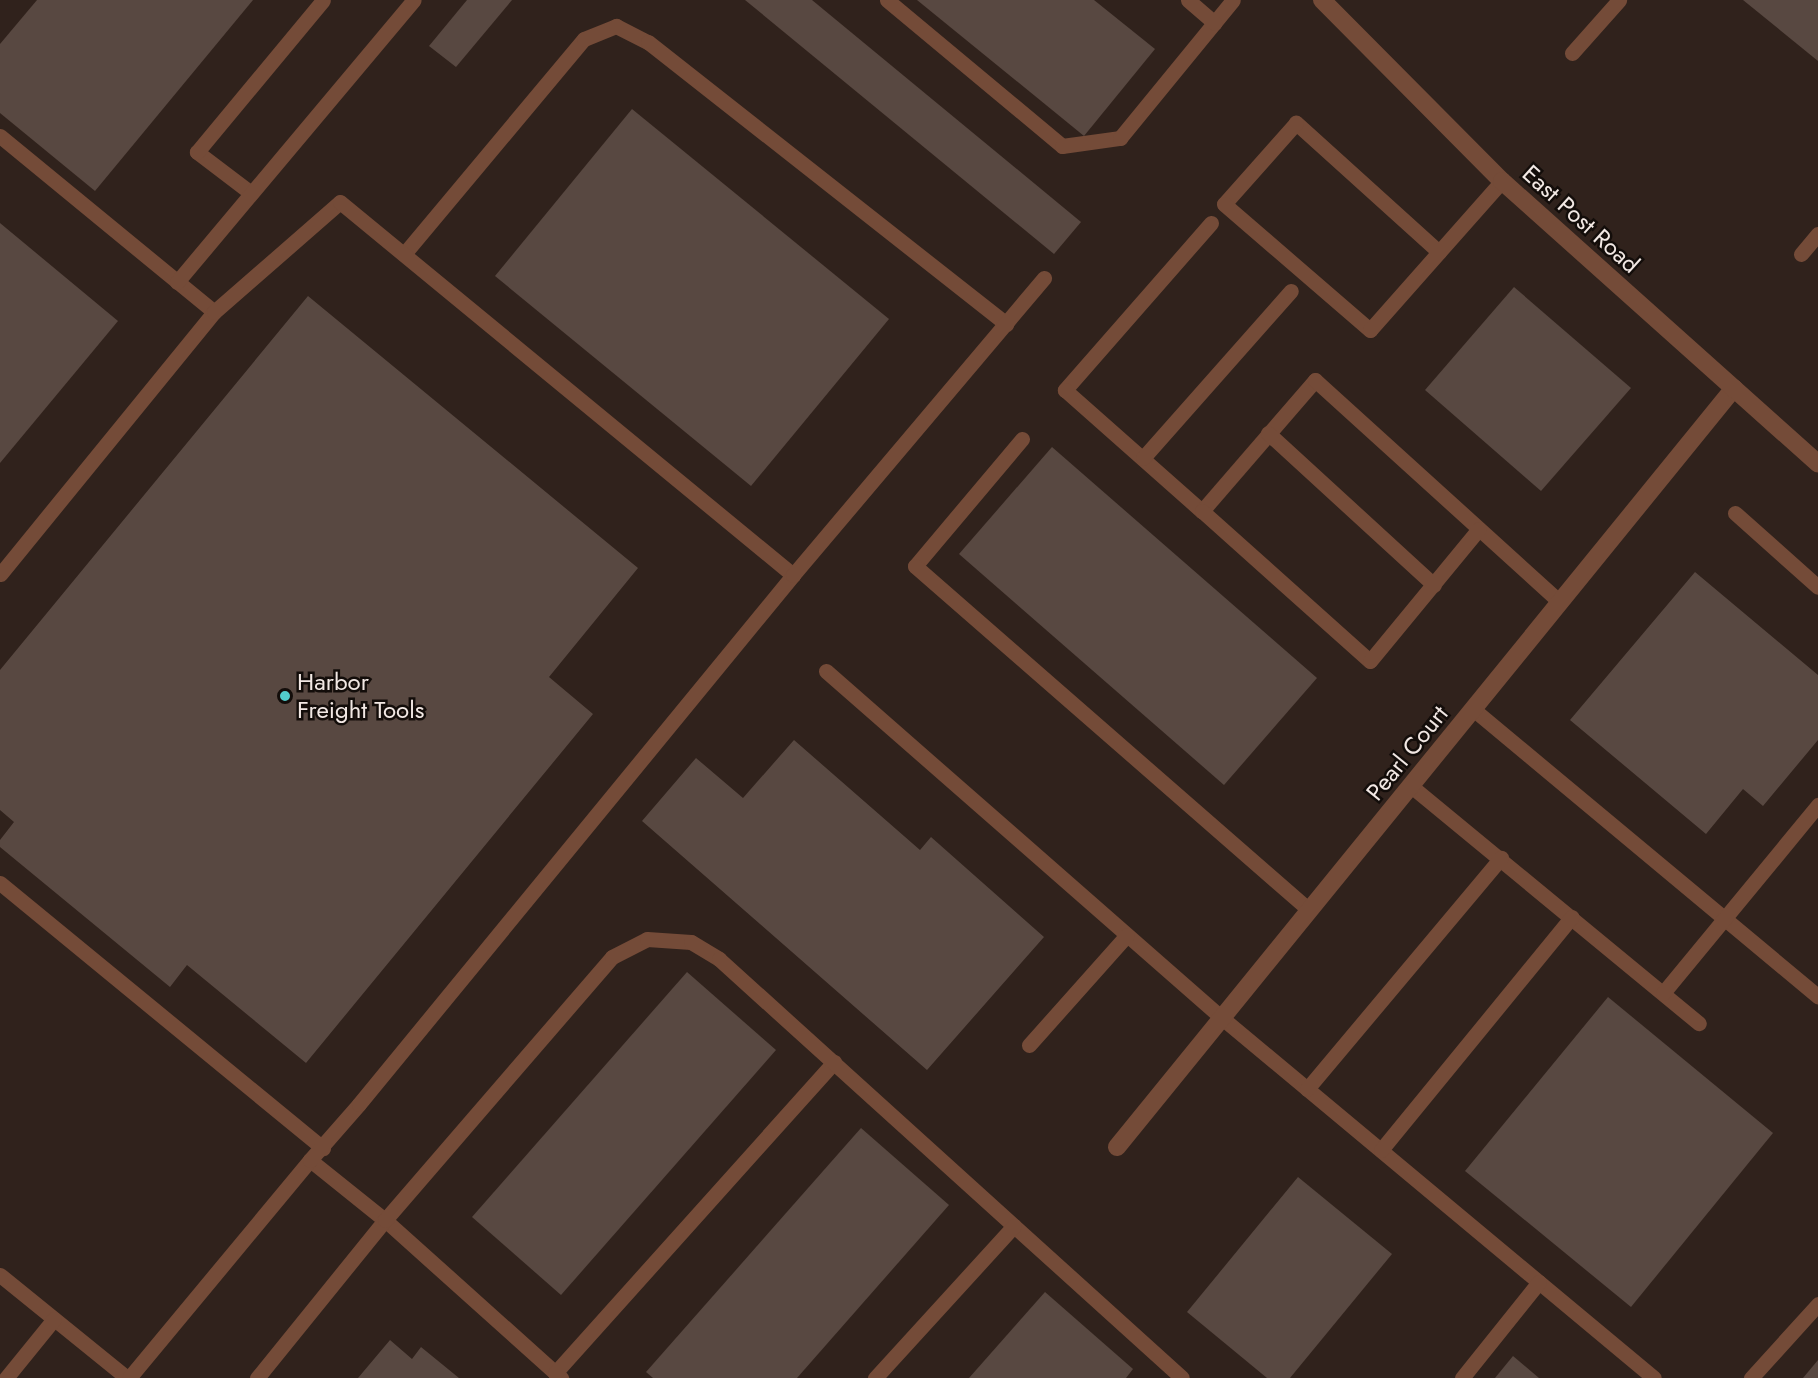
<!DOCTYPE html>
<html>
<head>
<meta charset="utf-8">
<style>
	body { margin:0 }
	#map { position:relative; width:1818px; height:1378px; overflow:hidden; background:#30221c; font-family:Jost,sans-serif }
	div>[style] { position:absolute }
	.building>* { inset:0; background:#584841 }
	.service>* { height:15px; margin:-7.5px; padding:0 7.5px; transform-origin:7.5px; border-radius:7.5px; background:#744b38 }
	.minor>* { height:18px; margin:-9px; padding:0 9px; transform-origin:9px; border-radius:9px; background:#744b38 }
	.tertiary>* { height:18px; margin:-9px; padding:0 9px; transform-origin:9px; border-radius:9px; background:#744b38 }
	.dots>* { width:16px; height:16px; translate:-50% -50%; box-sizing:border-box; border:3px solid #130d0a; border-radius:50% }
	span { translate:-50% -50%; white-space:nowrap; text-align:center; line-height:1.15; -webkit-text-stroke:5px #130d0a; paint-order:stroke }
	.street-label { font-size:24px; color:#f2e8e4 }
	.poi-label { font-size:24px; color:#f2e8e4 }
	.left { translate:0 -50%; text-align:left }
</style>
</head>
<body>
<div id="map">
	<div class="building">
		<div style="clip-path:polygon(37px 0,253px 0,95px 191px,0 113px,0 44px)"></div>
		<div style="clip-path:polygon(467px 0,512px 0,456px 67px,429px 46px)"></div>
		<div style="clip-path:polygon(745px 0,812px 0,1081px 222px,1054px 254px)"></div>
		<div style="clip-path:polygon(917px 0,1094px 0,1155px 49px,1084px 136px)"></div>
		<div style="clip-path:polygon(1743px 0,1818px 0,1818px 61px)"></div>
		<div style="clip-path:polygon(632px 109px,889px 319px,751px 486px,495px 276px)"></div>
		<div style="clip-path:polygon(0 223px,118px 321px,0 463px)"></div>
		<div style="clip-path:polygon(1514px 287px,1631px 388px,1541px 491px,1425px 390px)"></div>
		<div style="clip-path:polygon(308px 296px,638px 568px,549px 677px,593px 714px,306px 1063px,187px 965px,170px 987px,0 847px,0 840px,14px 822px,0 810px,0 670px)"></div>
		<div style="clip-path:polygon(1052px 447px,1317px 678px,1224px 785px,959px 554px)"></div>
		<div style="clip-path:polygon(1695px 572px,1818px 675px,1818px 740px,1763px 806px,1743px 789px,1706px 834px,1570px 720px)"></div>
		<div style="clip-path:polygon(794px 740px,920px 850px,931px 837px,1044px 937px,927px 1070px,642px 821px,696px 758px,743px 798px)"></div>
		<div style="clip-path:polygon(687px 972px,776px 1050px,561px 1295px,472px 1217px)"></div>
		<div style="clip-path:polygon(1608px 997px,1773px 1133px,1631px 1307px,1465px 1171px)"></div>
		<div style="clip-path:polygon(861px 1128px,949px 1205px,797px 1378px,653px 1378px,646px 1372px)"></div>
		<div style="clip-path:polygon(1298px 1177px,1392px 1254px,1290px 1378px,1267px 1378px,1187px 1312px)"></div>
		<div style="clip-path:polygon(1045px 1292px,1133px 1369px,1126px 1378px,969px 1378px)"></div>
		<div style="clip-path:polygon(390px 1340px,412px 1359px,421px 1347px,459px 1378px,358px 1378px)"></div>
		<div style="clip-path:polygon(1513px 1356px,1539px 1378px,1495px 1378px)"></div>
		<div style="clip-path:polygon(1818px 1360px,1818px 1378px,1803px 1378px)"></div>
	</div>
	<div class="service">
		<div style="left:887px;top:0;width:228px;rotate:39.8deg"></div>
		<div style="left:1062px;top:146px;width:59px;rotate:-7.9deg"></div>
		<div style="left:1120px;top:138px;width:178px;rotate:-50.7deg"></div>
		<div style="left:1188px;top:0;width:35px;rotate:41deg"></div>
		<div style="left:1572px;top:53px;width:71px;rotate:-48.4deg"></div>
		<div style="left:0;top:136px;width:277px;rotate:39.4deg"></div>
		<div style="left:214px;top:312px;width:338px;rotate:129.2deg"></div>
		<div style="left:251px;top:193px;width:68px;rotate:-142.8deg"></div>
		<div style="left:197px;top:152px;width:197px;rotate:-50.3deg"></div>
		<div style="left:1211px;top:223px;width:222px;rotate:131.2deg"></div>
		<div style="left:1065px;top:390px;width:183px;rotate:41.5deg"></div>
		<div style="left:1202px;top:511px;width:173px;rotate:-49.2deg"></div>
		<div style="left:1315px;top:380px;width:331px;rotate:42.2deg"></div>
		<div style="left:1439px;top:252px;width:193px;rotate:-137.9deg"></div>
		<div style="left:1296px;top:123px;width:108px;rotate:131.6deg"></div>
		<div style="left:1224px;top:204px;width:193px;rotate:40.8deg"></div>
		<div style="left:1370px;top:330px;width:199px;rotate:-48.5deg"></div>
		<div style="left:404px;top:254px;width:280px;rotate:-50.1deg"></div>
		<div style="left:584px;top:39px;width:35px;rotate:-22deg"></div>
		<div style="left:616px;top:26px;width:36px;rotate:27deg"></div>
		<div style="left:648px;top:42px;width:456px;rotate:38.2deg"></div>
		<div style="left:1801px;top:254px;width:26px;rotate:-50deg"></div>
		<div style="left:177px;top:282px;width:368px;rotate:-50deg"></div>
		<div style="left:214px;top:312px;width:167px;rotate:-41.1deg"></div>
		<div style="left:340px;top:202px;width:587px;rotate:39.47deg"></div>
		<div style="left:1268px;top:433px;width:225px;rotate:42.5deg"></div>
		<div style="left:1022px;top:439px;width:166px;rotate:130.1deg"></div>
		<div style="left:915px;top:566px;width:523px;rotate:41.12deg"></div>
		<div style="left:1143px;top:458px;width:223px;rotate:-48.5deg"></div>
		<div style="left:1202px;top:511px;width:225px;rotate:41.8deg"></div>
		<div style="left:1370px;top:661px;width:171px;rotate:-50.5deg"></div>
		<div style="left:1735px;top:513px;width:111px;rotate:41.7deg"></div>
		<div style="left:826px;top:671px;width:527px;rotate:41.23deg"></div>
		<div style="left:1222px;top:1018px;width:562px;rotate:39.81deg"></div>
		<div style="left:1473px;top:709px;width:449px;rotate:39.8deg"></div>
		<div style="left:1411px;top:786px;width:373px;rotate:39.5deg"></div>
		<div style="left:0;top:883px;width:418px;rotate:39.4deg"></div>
		<div style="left:1663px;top:993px;width:244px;rotate:-50.5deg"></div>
		<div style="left:1029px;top:1045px;width:147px;rotate:-48.3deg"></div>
		<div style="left:1307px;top:1089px;width:302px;rotate:-50deg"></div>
		<div style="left:1381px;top:1150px;width:301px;rotate:-50.7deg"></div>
		<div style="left:310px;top:1160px;width:96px;rotate:38.7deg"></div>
		<div style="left:385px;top:1220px;width:237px;rotate:41.9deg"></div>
		<div style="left:0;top:1275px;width:164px;rotate:39deg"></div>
		<div style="left:555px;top:1373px;width:418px;rotate:-48.1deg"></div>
		<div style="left:6px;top:1378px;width:76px;rotate:-50.9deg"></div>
		<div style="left:129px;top:1378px;width:283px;rotate:-50.3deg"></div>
		<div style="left:310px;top:1160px;width:74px;rotate:-48.8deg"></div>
		<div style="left:359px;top:1104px;width:684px;rotate:-50.63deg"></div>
		<div style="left:793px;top:575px;width:389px;rotate:-49.8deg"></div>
		<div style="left:257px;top:1378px;width:203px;rotate:-51deg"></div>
		<div style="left:385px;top:1220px;width:347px;rotate:-49.2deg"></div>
		<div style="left:612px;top:957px;width:39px;rotate:-27deg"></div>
		<div style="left:647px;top:939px;width:44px;rotate:3.9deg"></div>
		<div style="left:691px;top:942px;width:33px;rotate:31deg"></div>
		<div style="left:719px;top:959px;width:624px;rotate:42.14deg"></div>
		<div style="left:875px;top:1378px;width:206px;rotate:-47.6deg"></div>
		<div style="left:1462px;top:1378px;width:123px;rotate:-51.3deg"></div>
		<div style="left:1751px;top:1378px;width:100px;rotate:-47.8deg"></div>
	</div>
	<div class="minor">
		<div style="left:1117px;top:1147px;width:978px;rotate:-50.89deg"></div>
	</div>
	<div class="tertiary">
		<div style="left:1322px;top:0;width:255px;rotate:45.2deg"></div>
		<div style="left:1502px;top:181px;width:424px;rotate:41.8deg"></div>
	</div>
	<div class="dots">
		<div style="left:285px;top:696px;background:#52cdcc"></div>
	</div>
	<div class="street-label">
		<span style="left:1581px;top:219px;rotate:42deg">East Post Road</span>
		<span style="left:1407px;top:753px;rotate:-51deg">Pearl Court</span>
	</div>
	<div class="poi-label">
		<span class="left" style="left:297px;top:696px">Harbor<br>Freight Tools</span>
	</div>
</div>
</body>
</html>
